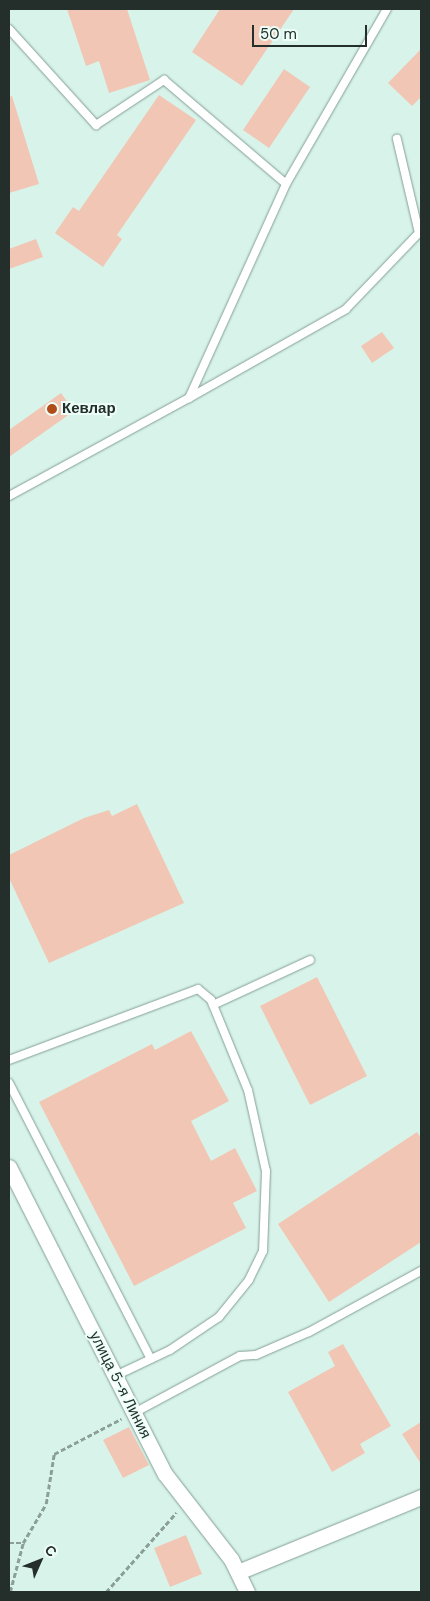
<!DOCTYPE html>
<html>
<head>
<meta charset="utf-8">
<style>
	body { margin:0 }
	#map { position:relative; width:430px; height:1601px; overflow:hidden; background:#d8f4ea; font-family:"DM Sans",sans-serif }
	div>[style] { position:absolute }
	.building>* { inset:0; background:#f1c6b4 }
	.path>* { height:2.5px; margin-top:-1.25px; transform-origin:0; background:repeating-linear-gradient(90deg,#8b9f98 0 5px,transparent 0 7.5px) }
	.roads { filter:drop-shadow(0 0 1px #849e95) drop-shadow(0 0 1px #849e95) }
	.lane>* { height:8px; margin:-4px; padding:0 4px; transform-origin:4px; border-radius:4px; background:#fff }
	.street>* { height:15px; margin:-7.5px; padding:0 7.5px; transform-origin:7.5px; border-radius:7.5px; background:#fff }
	.dots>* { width:14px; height:14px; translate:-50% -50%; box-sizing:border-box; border:2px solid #edfef8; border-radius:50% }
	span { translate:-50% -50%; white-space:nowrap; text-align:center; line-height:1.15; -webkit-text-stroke:4px #edfef8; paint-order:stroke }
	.poi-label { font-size:15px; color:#242f2b; font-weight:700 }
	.left { translate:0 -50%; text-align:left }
	.street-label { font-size:15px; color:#242f2b }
	.frame { position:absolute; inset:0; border:10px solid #242f2b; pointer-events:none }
	.north { position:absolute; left:15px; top:1536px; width:50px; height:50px; -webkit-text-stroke:4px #edfef8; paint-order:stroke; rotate:46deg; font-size:14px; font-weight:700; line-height:20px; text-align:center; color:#242f2b }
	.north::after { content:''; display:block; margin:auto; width:18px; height:22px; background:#242f2b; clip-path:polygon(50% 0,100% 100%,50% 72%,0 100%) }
	.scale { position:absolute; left:252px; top:25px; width:115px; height:22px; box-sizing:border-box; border:2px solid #242f2b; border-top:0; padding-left:6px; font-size:15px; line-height:18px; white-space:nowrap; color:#242f2b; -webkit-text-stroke:4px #edfef8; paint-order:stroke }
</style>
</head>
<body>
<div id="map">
	<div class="building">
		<div style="clip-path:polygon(67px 9px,127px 9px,150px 80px,109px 93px,99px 61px,86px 66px)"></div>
		<div style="clip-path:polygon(220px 9px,294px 9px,242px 86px,192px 52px)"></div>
		<div style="clip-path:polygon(421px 49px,421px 97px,412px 106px,388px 83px)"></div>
		<div style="clip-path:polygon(284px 69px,310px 87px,269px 148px,243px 130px)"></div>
		<div style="clip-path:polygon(159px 95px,196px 120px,117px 235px,122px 239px,103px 267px,55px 233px,73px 207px,79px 211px)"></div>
		<div style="clip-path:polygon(12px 96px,39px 184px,9px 193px,9px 97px)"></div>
		<div style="clip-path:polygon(36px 239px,43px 257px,9px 269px,9px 249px)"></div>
		<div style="clip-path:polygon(382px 332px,394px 348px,372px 363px,361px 346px)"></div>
		<div style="clip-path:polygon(61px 393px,74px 411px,9px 457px,9px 430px)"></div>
		<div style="clip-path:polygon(137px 804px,184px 903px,49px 963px,9px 878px,9px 855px,84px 818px,109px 810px,112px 816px)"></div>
		<div style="clip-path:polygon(317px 977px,367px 1076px,310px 1105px,260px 1006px)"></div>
		<div style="clip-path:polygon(191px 1031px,229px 1101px,191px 1121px,211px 1161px,235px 1148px,257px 1191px,233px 1203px,246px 1228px,134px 1286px,39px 1102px,152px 1044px,155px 1050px)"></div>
		<div style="clip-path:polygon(417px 1132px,421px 1138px,421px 1242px,329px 1302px,278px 1224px)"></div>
		<div style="clip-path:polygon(343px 1344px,391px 1426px,360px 1444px,365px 1453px,332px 1472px,288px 1392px,335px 1366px,328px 1352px)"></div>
		<div style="clip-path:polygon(421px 1422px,421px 1464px,402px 1434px)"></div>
		<div style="clip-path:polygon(129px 1427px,149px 1465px,123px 1478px,103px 1440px)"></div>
		<div style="clip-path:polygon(186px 1535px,202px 1574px,170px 1587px,154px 1548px)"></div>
	</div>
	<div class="path">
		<div style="left:9px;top:1543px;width:14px"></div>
		<div style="left:23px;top:1543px;width:45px;rotate:-59.5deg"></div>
		<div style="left:46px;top:1504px;width:51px;rotate:-80.9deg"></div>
		<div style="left:54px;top:1454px;width:76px;rotate:-27.6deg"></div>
		<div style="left:10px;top:1592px;width:51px;rotate:-75.1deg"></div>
		<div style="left:106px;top:1592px;width:106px;rotate:-48.5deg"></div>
	</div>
	<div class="roads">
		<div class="lane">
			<div style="left:9px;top:29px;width:130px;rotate:47.8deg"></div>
			<div style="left:96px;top:125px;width:82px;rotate:-33.5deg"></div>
			<div style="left:164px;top:80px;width:160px;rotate:40.4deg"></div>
			<div style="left:189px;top:398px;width:180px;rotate:-29.5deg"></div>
			<div style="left:346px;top:309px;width:105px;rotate:-46.2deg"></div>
			<div style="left:419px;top:233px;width:97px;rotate:-103.2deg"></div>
			<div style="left:9px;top:496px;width:205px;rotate:-28.6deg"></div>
			<div style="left:189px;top:398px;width:235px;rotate:-65.6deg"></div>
			<div style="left:286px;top:184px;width:202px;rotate:-60deg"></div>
			<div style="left:213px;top:1005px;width:107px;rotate:-24.9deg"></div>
			<div style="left:9px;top:1060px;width:202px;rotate:-20.6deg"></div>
			<div style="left:198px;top:989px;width:17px;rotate:40deg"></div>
			<div style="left:211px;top:1000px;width:97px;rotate:67.7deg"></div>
			<div style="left:248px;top:1090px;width:83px;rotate:77.5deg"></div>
			<div style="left:266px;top:1171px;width:80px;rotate:92.1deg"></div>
			<div style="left:263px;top:1251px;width:32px;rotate:116deg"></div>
			<div style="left:249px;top:1280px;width:48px;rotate:129deg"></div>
			<div style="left:219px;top:1317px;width:59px;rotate:146deg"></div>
			<div style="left:170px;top:1350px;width:61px;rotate:154.7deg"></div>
			<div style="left:9px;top:1083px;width:310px;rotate:62.8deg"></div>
			<div style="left:134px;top:1413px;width:120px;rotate:-28.3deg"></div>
			<div style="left:240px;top:1356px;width:16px;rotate:-4deg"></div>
			<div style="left:256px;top:1355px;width:58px;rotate:-23.5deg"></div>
			<div style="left:309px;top:1332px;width:128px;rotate:-28.6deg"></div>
		</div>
		<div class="street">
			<div style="left:9px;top:1167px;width:344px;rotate:63.1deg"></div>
			<div style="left:165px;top:1474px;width:108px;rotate:52.2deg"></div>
			<div style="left:231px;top:1559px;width:37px;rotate:64deg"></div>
			<div style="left:238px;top:1572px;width:198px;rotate:-22.3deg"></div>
		</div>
	</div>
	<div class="dots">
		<div style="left:52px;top:409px;background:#b04c1a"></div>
	</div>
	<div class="poi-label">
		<span class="left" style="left:62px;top:409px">Кевлар</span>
	</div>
	<div class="street-label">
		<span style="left:120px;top:1385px;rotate:63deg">улица 5-я Линия</span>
	</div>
	<div class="frame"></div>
	<div class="north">С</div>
	<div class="scale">50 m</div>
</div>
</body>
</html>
